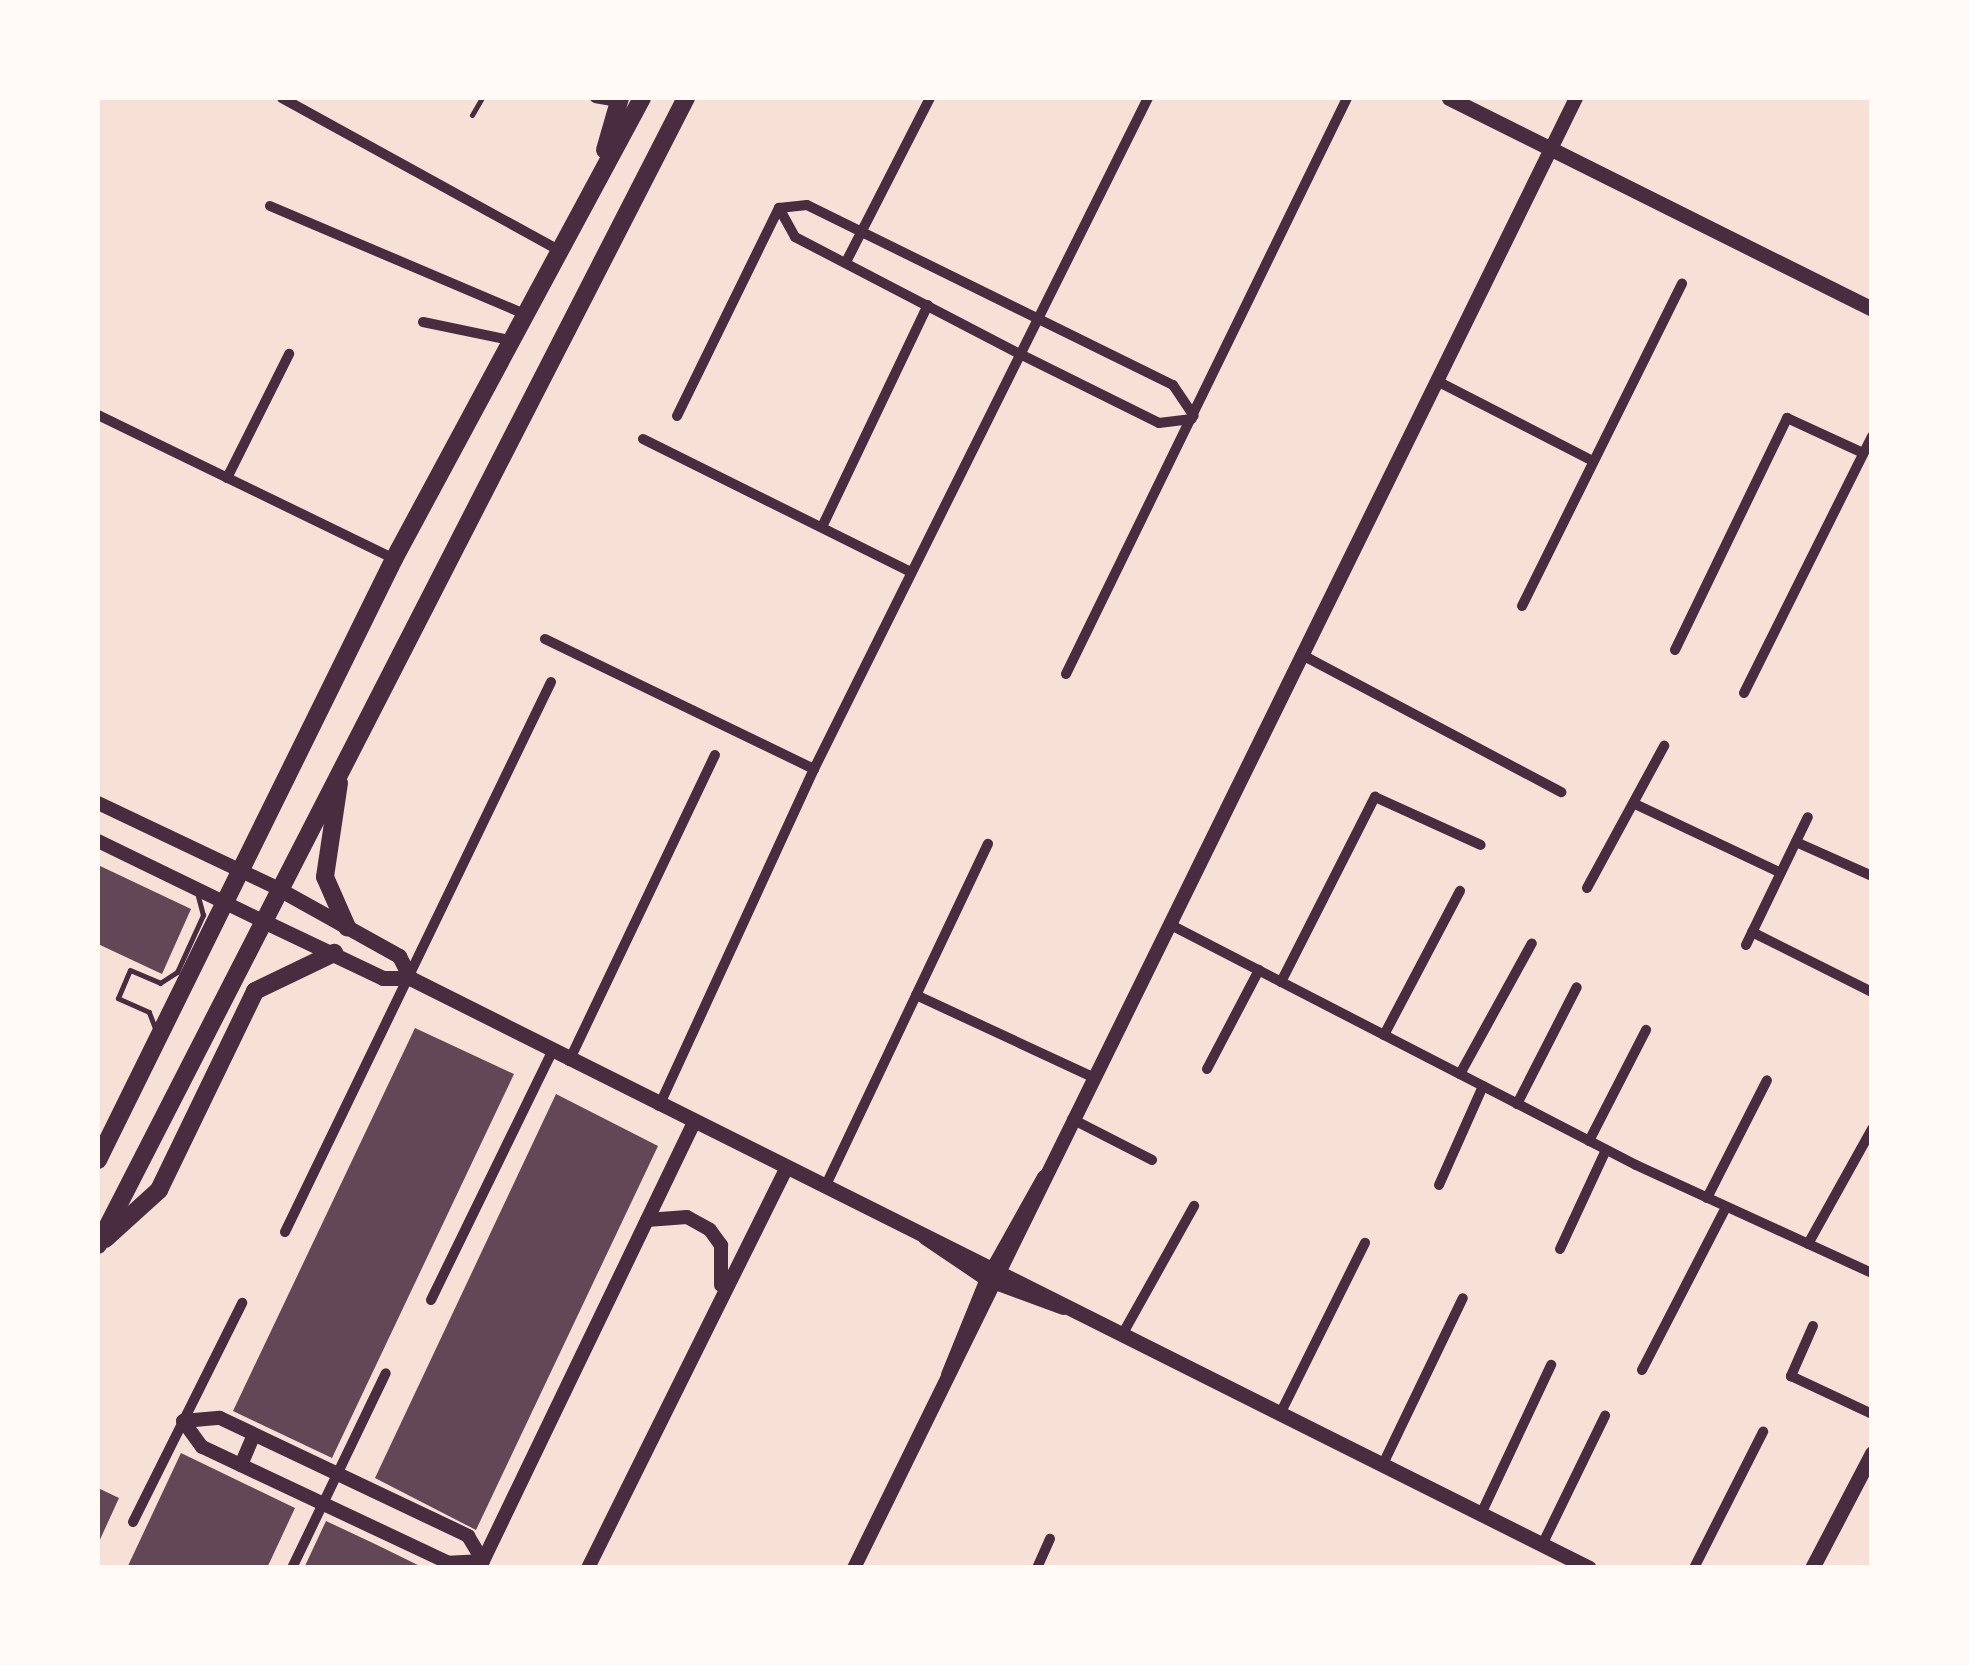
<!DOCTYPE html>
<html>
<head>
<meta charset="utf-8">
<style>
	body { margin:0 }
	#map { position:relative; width:1969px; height:1665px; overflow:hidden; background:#f7e1d7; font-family:"Nunito Sans",sans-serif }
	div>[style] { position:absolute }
	.building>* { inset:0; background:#644757 }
	.service>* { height:5px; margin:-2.5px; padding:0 2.5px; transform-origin:2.5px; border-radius:2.5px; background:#4a2c40 }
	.minor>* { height:10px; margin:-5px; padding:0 5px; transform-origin:5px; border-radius:5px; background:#4a2c40 }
	.tertiary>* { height:14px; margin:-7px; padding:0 7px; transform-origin:7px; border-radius:7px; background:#4a2c40 }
	.secondary>* { height:15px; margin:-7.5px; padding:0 7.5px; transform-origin:7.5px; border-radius:7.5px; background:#4a2c40 }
	.primary>* { height:18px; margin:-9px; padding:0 9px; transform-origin:9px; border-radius:9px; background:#4a2c40 }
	span { translate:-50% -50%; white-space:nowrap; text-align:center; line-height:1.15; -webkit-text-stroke:8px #fffaf5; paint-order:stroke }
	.frame { position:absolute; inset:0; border:100px solid #fffaf5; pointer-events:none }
</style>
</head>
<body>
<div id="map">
	<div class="building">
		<div style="clip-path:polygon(98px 865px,191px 909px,162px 974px,98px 944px)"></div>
		<div style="clip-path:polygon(415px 1028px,514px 1074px,332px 1458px,233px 1411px)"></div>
		<div style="clip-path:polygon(556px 1094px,658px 1146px,476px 1530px,375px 1478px)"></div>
		<div style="clip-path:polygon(181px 1453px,295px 1508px,267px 1568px,127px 1568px)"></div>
		<div style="clip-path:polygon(98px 1488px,119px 1498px,98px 1544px)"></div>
		<div style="clip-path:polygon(326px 1521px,375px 1544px,424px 1568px,304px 1568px)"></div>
	</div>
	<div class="service">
		<div style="left:472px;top:115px;width:20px;rotate:-60deg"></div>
		<div style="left:155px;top:1028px;width:17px;rotate:-111deg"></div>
		<div style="left:149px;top:1012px;width:34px;rotate:-156deg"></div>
		<div style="left:118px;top:998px;width:30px;rotate:-67deg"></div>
		<div style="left:130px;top:970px;width:33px;rotate:23deg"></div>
		<div style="left:160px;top:983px;width:20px;rotate:-33deg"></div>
		<div style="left:177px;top:972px;width:63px;rotate:-65.5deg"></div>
		<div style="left:203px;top:915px;width:20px;rotate:-105deg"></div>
	</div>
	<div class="minor">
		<div style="left:282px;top:98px;width:315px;rotate:28.8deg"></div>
		<div style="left:595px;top:98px;width:23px;rotate:10deg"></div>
		<div style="left:270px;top:206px;width:276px;rotate:23deg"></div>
		<div style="left:779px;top:208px;width:33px;rotate:61deg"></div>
		<div style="left:795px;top:237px;width:256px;rotate:27.5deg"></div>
		<div style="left:1022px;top:355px;width:153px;rotate:26.4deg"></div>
		<div style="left:1159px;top:423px;width:33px;rotate:-7deg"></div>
		<div style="left:779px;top:208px;width:28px;rotate:-6deg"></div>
		<div style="left:807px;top:205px;width:408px;rotate:26.2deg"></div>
		<div style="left:1173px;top:385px;width:37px;rotate:56deg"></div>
		<div style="left:846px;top:262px;width:184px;rotate:-62.9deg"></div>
		<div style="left:423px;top:322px;width:89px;rotate:11.7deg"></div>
		<div style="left:1439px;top:382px;width:171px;rotate:27.2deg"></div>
		<div style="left:98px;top:415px;width:329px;rotate:25.9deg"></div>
		<div style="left:677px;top:416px;width:232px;rotate:-63.9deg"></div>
		<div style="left:643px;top:439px;width:299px;rotate:26.4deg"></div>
		<div style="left:227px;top:478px;width:139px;rotate:-63.4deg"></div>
		<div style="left:822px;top:527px;width:246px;rotate:-64.5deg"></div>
		<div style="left:1522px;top:606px;width:360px;rotate:-63.6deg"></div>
		<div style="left:545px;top:639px;width:299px;rotate:25.8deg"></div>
		<div style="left:1675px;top:650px;width:258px;rotate:-64.2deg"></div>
		<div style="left:1787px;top:418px;width:84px;rotate:24.7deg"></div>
		<div style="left:1306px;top:657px;width:289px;rotate:27.9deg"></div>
		<div style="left:1066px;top:674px;width:641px;rotate:-63.99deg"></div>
		<div style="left:1744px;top:693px;width:287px;rotate:-63.5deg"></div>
		<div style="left:1635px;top:804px;width:161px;rotate:25.3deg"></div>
		<div style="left:1796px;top:842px;width:83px;rotate:24.1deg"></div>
		<div style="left:1587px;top:888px;width:162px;rotate:-61.5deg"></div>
		<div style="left:1171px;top:925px;width:523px;rotate:27.3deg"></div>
		<div style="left:1636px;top:1165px;width:260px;rotate:24.6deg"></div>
		<div style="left:1752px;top:932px;width:134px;rotate:26.6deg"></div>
		<div style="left:1746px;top:945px;width:142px;rotate:-64.2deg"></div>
		<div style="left:1281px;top:982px;width:208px;rotate:-63.1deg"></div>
		<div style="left:1375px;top:797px;width:116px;rotate:24.4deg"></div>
		<div style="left:916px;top:995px;width:195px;rotate:24.9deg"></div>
		<div style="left:1384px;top:1035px;width:163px;rotate:-62.2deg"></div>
		<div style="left:569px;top:1061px;width:339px;rotate:-64.5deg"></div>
		<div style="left:1207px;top:1069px;width:112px;rotate:-62.3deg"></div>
		<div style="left:1460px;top:1074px;width:149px;rotate:-61.2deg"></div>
		<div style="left:1517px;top:1104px;width:131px;rotate:-62.9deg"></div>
		<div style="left:659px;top:1106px;width:371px;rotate:-65.3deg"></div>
		<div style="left:814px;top:769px;width:750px;rotate:-63.54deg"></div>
		<div style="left:1072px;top:1119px;width:90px;rotate:27.1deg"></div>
		<div style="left:1589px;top:1141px;width:125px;rotate:-62.8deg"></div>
		<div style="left:1439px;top:1185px;width:108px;rotate:-66deg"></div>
		<div style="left:825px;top:1187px;width:380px;rotate:-64.6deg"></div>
		<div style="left:1707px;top:1198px;width:132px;rotate:-63deg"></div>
		<div style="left:285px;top:1232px;width:611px;rotate:-64.19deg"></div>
		<div style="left:1808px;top:1244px;width:132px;rotate:-60.9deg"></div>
		<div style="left:1560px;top:1249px;width:109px;rotate:-65.1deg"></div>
		<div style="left:431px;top:1300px;width:274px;rotate:-64deg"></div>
		<div style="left:1813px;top:1326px;width:55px;rotate:113.7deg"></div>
		<div style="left:1791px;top:1376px;width:89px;rotate:25.1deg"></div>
		<div style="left:1122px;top:1335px;width:148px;rotate:-60.8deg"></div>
		<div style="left:1642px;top:1370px;width:183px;rotate:-62.7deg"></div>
		<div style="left:1281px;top:1412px;width:189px;rotate:-63.6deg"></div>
		<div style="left:1383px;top:1464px;width:184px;rotate:-64.3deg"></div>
		<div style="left:1481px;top:1514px;width:165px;rotate:-64.8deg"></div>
		<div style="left:133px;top:1522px;width:245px;rotate:-63.5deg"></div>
		<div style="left:1542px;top:1545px;width:144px;rotate:-64deg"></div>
		<div style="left:292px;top:1568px;width:216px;rotate:-64.3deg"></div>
		<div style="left:1037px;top:1568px;width:32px;rotate:-66deg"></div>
		<div style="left:1694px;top:1568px;width:153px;rotate:-63.1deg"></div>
	</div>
	<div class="tertiary">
		<div style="left:98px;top:803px;width:198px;rotate:25.4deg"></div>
		<div style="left:98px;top:841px;width:181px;rotate:25.9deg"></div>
		<div style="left:647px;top:1220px;width:40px;rotate:-4.3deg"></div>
		<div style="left:687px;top:1217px;width:26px;rotate:29deg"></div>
		<div style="left:710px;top:1230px;width:19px;rotate:54deg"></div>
		<div style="left:721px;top:1245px;width:40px;rotate:90deg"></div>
		<div style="left:948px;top:1375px;width:104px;rotate:-67.9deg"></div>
		<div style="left:987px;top:1279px;width:117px;rotate:-60.8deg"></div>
		<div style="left:220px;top:1418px;width:275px;rotate:25.4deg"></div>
		<div style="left:468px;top:1536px;width:29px;rotate:59deg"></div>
		<div style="left:483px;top:1561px;width:34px;rotate:177deg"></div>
		<div style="left:449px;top:1563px;width:273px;rotate:-154.8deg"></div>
		<div style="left:202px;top:1447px;width:32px;rotate:-126deg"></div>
		<div style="left:183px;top:1421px;width:37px;rotate:-5deg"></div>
		<div style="left:241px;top:1465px;width:33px;rotate:-67deg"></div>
		<div style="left:481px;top:1565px;width:489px;rotate:-64.3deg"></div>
		<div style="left:588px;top:1568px;width:445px;rotate:-63.6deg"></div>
		<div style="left:854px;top:1568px;width:1638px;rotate:-63.84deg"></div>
	</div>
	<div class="secondary">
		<div style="left:1449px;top:98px;width:473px;rotate:26.5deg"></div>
		<div style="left:277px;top:888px;width:140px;rotate:29.1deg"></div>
		<div style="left:399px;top:956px;width:25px;rotate:63deg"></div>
		<div style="left:261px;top:920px;width:135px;rotate:25.4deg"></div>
		<div style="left:383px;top:978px;width:27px"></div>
		<div style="left:410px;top:978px;width:1318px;rotate:26.58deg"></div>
		<div style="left:925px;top:1237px;width:75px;rotate:34.1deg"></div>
		<div style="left:987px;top:1279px;width:81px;rotate:20.2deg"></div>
		<div style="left:1812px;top:1568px;width:130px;rotate:-62.4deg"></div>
	</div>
	<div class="primary">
		<div style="left:605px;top:150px;width:54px;rotate:-73.9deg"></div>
		<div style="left:339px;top:783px;width:95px;rotate:98.5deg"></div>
		<div style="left:325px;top:877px;width:55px;rotate:66.3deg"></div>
		<div style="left:98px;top:1160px;width:670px;rotate:-63.78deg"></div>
		<div style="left:394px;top:559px;width:523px;rotate:-61.72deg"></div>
		<div style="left:105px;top:1239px;width:73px;rotate:-42.2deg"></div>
		<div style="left:159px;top:1190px;width:221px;rotate:-64.2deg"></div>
		<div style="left:255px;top:991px;width:88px;rotate:-25.7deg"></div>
		<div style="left:98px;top:1245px;width:1289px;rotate:-62.86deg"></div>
	</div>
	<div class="frame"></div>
</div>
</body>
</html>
